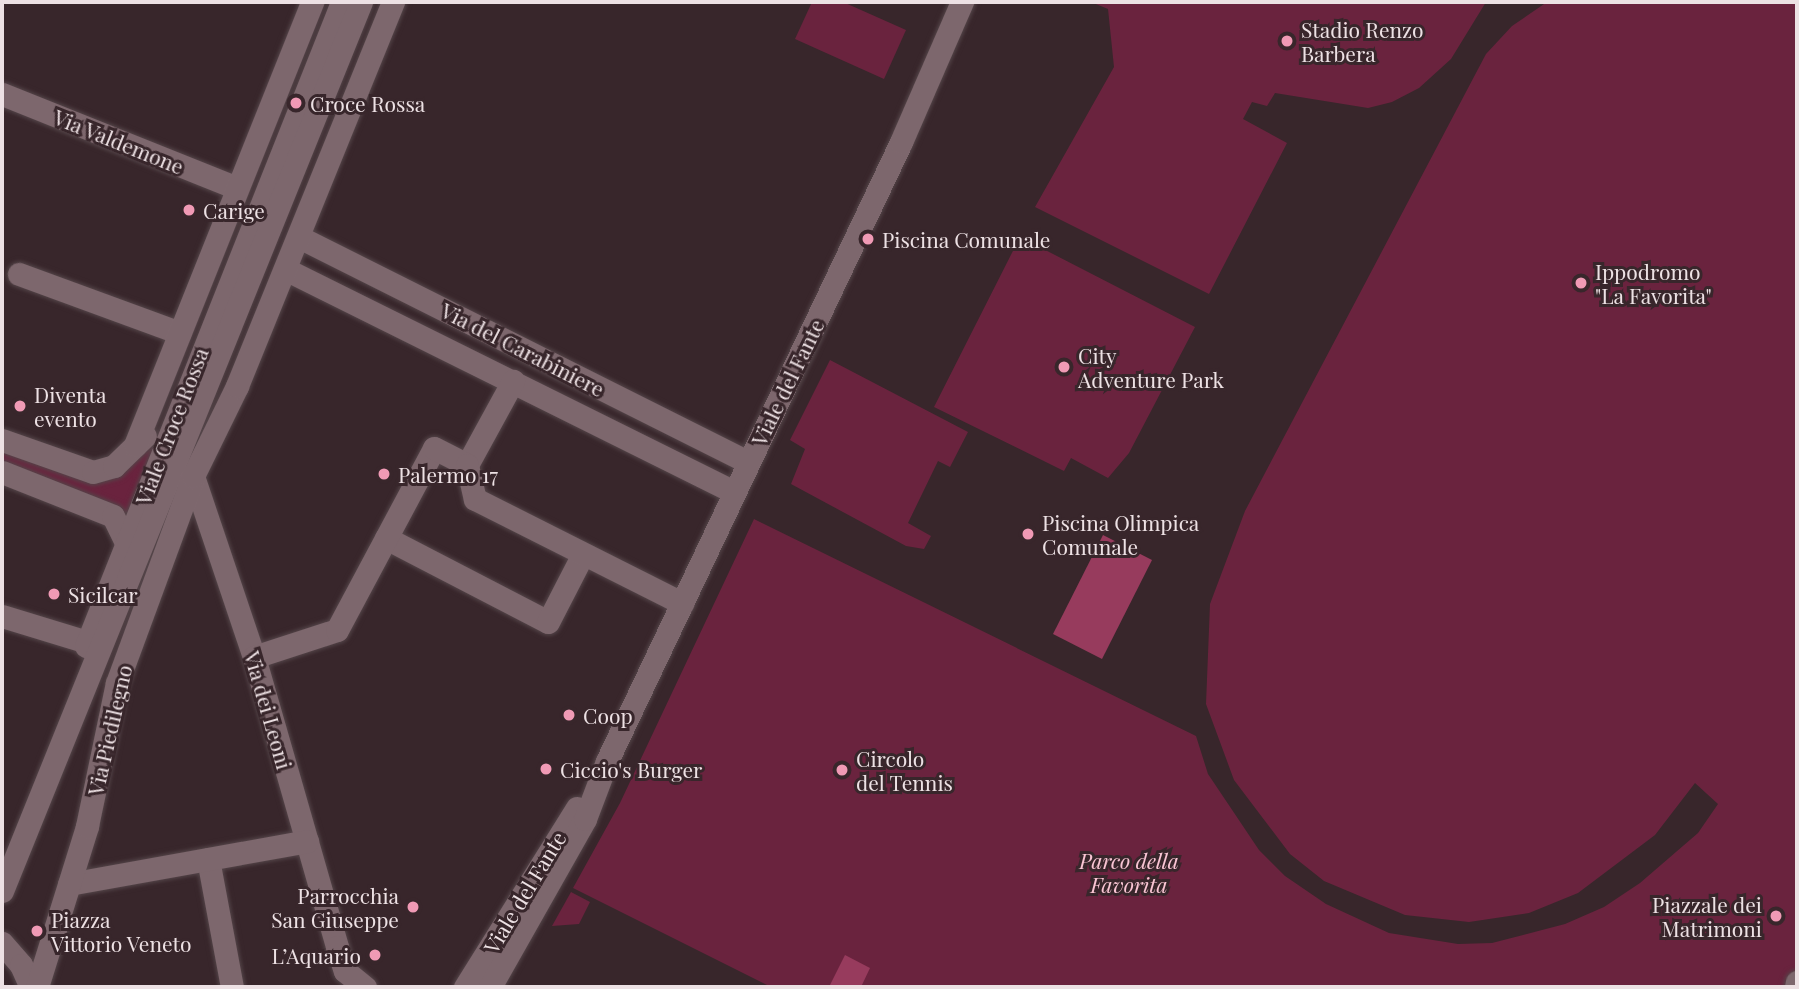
<!DOCTYPE html>
<html>
<head>
<meta charset="utf-8">
<style>
	body { margin:0 }
	#map { position:relative; width:1799px; height:989px; overflow:hidden; background:#38262b; font-family:"Playfair Display",serif }
	div>[style] { position:absolute }
	.green>* { inset:0; background:#6a233e }
	.water>* { inset:0; background:#973b5d }
	.roads { filter:drop-shadow(0 0 2px #544549) drop-shadow(0 0 2px #544549) }
	.minor>* { height:23px; margin:-11.5px; padding:0 11.5px; transform-origin:11.5px; border-radius:11.5px; background:#7d676d }
	.dots>* { width:19px; height:19px; translate:-50% -50%; box-sizing:border-box; border:4px solid #38262b; border-radius:50% }
	span { translate:-50% -50%; white-space:nowrap; text-align:center; line-height:1.15; -webkit-text-stroke:6px #38262b; paint-order:stroke }
	.poi-label { font-size:21px; color:#ede1e4 }
	.left { translate:0 -50%; text-align:left }
	.right { translate:-100% -50%; text-align:right }
	.street-label { font-size:21px; color:#ede1e4 }
	.park-label { font-size:21px; color:#fac5d4; font-style:italic }
	.frame { position:absolute; inset:0; border:4px solid #ede1e4; pointer-events:none }
</style>
</head>
<body>
<div id="map">
	<div class="green">
		<div style="clip-path:polygon(812px 2px,843px 2px,906px 30px,884px 79px,795px 39px)"></div>
		<div style="clip-path:polygon(1091px 2px,1486px 2px,1451px 59px,1419px 88px,1392px 102px,1368px 108px,1275px 93px,1267px 106px,1252px 102px,1243px 119px,1287px 143px,1209px 294px,1035px 207px,1114px 67px,1108px 9px)"></div>
		<div style="clip-path:polygon(1547px 2px,1797px 2px,1797px 987px,771px 987px,573px 888px,620px 803px,754px 519px,1196px 736px,1208px 774px,1259px 850px,1285px 876px,1326px 904px,1389px 933px,1458px 944px,1492px 943px,1565px 924px,1604px 907px,1640px 883px,1698px 833px,1718px 804px,1695px 783px,1655px 835px,1578px 893px,1529px 913px,1469px 922px,1405px 915px,1324px 881px,1290px 854px,1234px 780px,1206px 704px,1210px 604px,1245px 511px,1486px 54px,1512px 26px)"></div>
		<div style="clip-path:polygon(1020px 237px,1195px 327px,1129px 453px,1108px 478px,1071px 458px,1064px 471px,934px 407px)"></div>
		<div style="clip-path:polygon(830px 360px,968px 432px,950px 467px,938px 461px,908px 523px,931px 536px,924px 549px,906px 546px,791px 484px,805px 449px,790px 440px)"></div>
		<div style="clip-path:polygon(163px 428px,126px 521px,2px 465px,2px 449px,89px 481px,102px 482px,124px 472px)"></div>
		<div style="clip-path:polygon(571px 892px,590px 902px,579px 924px,552px 926px)"></div>
	</div>
	<div class="water">
		<div style="clip-path:polygon(1103px 535px,1152px 560px,1102px 659px,1053px 634px)"></div>
		<div style="clip-path:polygon(845px 955px,870px 968px,861px 987px,829px 987px)"></div>
	</div>
	<div class="roads">
		<div class="minor">
			<div style="left:2px;top:94px;width:253px;rotate:21.8deg"></div>
			<div style="left:299px;top:237px;width:502px;rotate:26.62deg"></div>
			<div style="left:285px;top:269px;width:501px;rotate:26.41deg"></div>
			<div style="left:19px;top:274px;width:171px;rotate:20.1deg"></div>
			<div style="left:2px;top:440px;width:96px;rotate:19.4deg"></div>
			<div style="left:93px;top:472px;width:22px;rotate:-16deg"></div>
			<div style="left:114px;top:466px;width:43px;rotate:-44.1deg"></div>
			<div style="left:135px;top:445px;width:477px;rotate:-68.2deg"></div>
			<div style="left:467px;top:465px;width:96px;rotate:-61.3deg"></div>
			<div style="left:2px;top:472px;width:119px;rotate:21.6deg"></div>
			<div style="left:113px;top:516px;width:30px;rotate:64deg"></div>
			<div style="left:193px;top:476px;width:191px;rotate:71.4deg"></div>
			<div style="left:254px;top:657px;width:302px;rotate:74deg"></div>
			<div style="left:337px;top:947px;width:25px;rotate:72deg"></div>
			<div style="left:345px;top:971px;width:26px;rotate:39deg"></div>
			<div style="left:386px;top:538px;width:182px;rotate:27.4deg"></div>
			<div style="left:548px;top:622px;width:76px;rotate:-62.8deg"></div>
			<div style="left:2px;top:616px;width:89px;rotate:17deg"></div>
			<div style="left:86px;top:646px;width:693px;rotate:-68.32deg"></div>
			<div style="left:254px;top:657px;width:87px;rotate:-18deg"></div>
			<div style="left:337px;top:630px;width:206px;rotate:-61.9deg"></div>
			<div style="left:434px;top:448px;width:37px;rotate:27deg"></div>
			<div style="left:467px;top:465px;width:35px;rotate:77deg"></div>
			<div style="left:475px;top:499px;width:232px;rotate:26.7deg"></div>
			<div style="left:208px;top:859px;width:130px;rotate:79.4deg"></div>
			<div style="left:69px;top:884px;width:242px;rotate:-10.2deg"></div>
			<div style="left:2px;top:891px;width:959px;rotate:-68.01deg"></div>
			<div style="left:2px;top:943px;width:29px;rotate:49deg"></div>
			<div style="left:21px;top:965px;width:24px;rotate:66deg"></div>
			<div style="left:37px;top:987px;width:169px;rotate:-72.7deg"></div>
			<div style="left:87px;top:826px;width:146px;rotate:-78.2deg"></div>
			<div style="left:117px;top:683px;width:221px;rotate:-69.8deg"></div>
			<div style="left:193px;top:476px;width:100px;rotate:-63.9deg"></div>
			<div style="left:237px;top:386px;width:414px;rotate:-67.9deg"></div>
			<div style="left:465px;top:987px;width:211px;rotate:-58deg"></div>
			<div style="left:490px;top:987px;width:193px;rotate:-60.5deg"></div>
			<div style="left:585px;top:819px;width:62px;rotate:-69.2deg"></div>
			<div style="left:607px;top:761px;width:685px;rotate:-64.59deg"></div>
			<div style="left:901px;top:142px;width:153px;rotate:-66.5deg"></div>
			<div style="left:1796px;top:987px;width:5px;rotate:-79deg"></div>
		</div>
	</div>
	<div class="dots">
		<div style="left:1287px;top:41px;background:#f09ab5"></div>
		<div style="left:296px;top:103px;background:#f09ab5"></div>
		<div style="left:189px;top:210px;background:#f09ab5"></div>
		<div style="left:868px;top:239px;background:#f09ab5"></div>
		<div style="left:1581px;top:283px;background:#f09ab5"></div>
		<div style="left:1064px;top:367px;background:#f09ab5"></div>
		<div style="left:20px;top:406px;background:#f09ab5"></div>
		<div style="left:384px;top:474px;background:#f09ab5"></div>
		<div style="left:1028px;top:534px;background:#f09ab5"></div>
		<div style="left:54px;top:594px;background:#f09ab5"></div>
		<div style="left:569px;top:715px;background:#f09ab5"></div>
		<div style="left:546px;top:769px;background:#f09ab5"></div>
		<div style="left:842px;top:770px;background:#f09ab5"></div>
		<div style="left:413px;top:907px;background:#f09ab5"></div>
		<div style="left:1776px;top:916px;background:#f09ab5"></div>
		<div style="left:37px;top:931px;background:#f09ab5"></div>
		<div style="left:375px;top:955px;background:#f09ab5"></div>
	</div>
	<div class="poi-label">
		<span class="left" style="left:1301px;top:41px">Stadio Renzo<br>Barbera</span>
		<span class="left" style="left:310px;top:103px">Croce Rossa</span>
		<span class="left" style="left:203px;top:210px">Carige</span>
		<span class="left" style="left:882px;top:239px">Piscina Comunale</span>
		<span class="left" style="left:1595px;top:283px">Ippodromo<br>"La Favorita"</span>
		<span class="left" style="left:1078px;top:367px">City<br>Adventure Park</span>
		<span class="left" style="left:34px;top:406px">Diventa<br>evento</span>
		<span class="left" style="left:398px;top:474px">Palermo 17</span>
		<span class="left" style="left:1042px;top:534px">Piscina Olimpica<br>Comunale</span>
		<span class="left" style="left:68px;top:594px">Sicilcar</span>
		<span class="left" style="left:583px;top:715px">Coop</span>
		<span class="left" style="left:856px;top:770px">Circolo<br>del Tennis</span>
		<span class="left" style="left:560px;top:769px">Ciccio's Burger</span>
		<span class="right" style="left:399px;top:907px">Parrocchia<br>San Giuseppe</span>
		<span class="right" style="left:1762px;top:916px">Piazzale dei<br>Matrimoni</span>
		<span class="left" style="left:51px;top:931px">Piazza<br>Vittorio Veneto</span>
		<span class="right" style="left:361px;top:955px">L’Aquario</span>
	</div>
	<div class="street-label">
		<span style="left:119px;top:141px;rotate:22deg">Via Valdemone</span>
		<span style="left:523px;top:349px;rotate:27deg">Via del Carabiniere</span>
		<span style="left:787px;top:382px;rotate:-64deg">Viale del Fante</span>
		<span style="left:171px;top:426px;rotate:-69deg">Viale Croce Rossa</span>
		<span style="left:269px;top:710px;rotate:74deg">Via dei Leoni</span>
		<span style="left:109px;top:730px;rotate:-77deg">Via Piedilegno</span>
		<span style="left:524px;top:892px;rotate:-59deg">Viale del Fante</span>
	</div>
	<div class="park-label">
		<span style="left:1129px;top:872px">Parco della<br>Favorita</span>
	</div>
	<div class="frame"></div>
</div>
</body>
</html>
